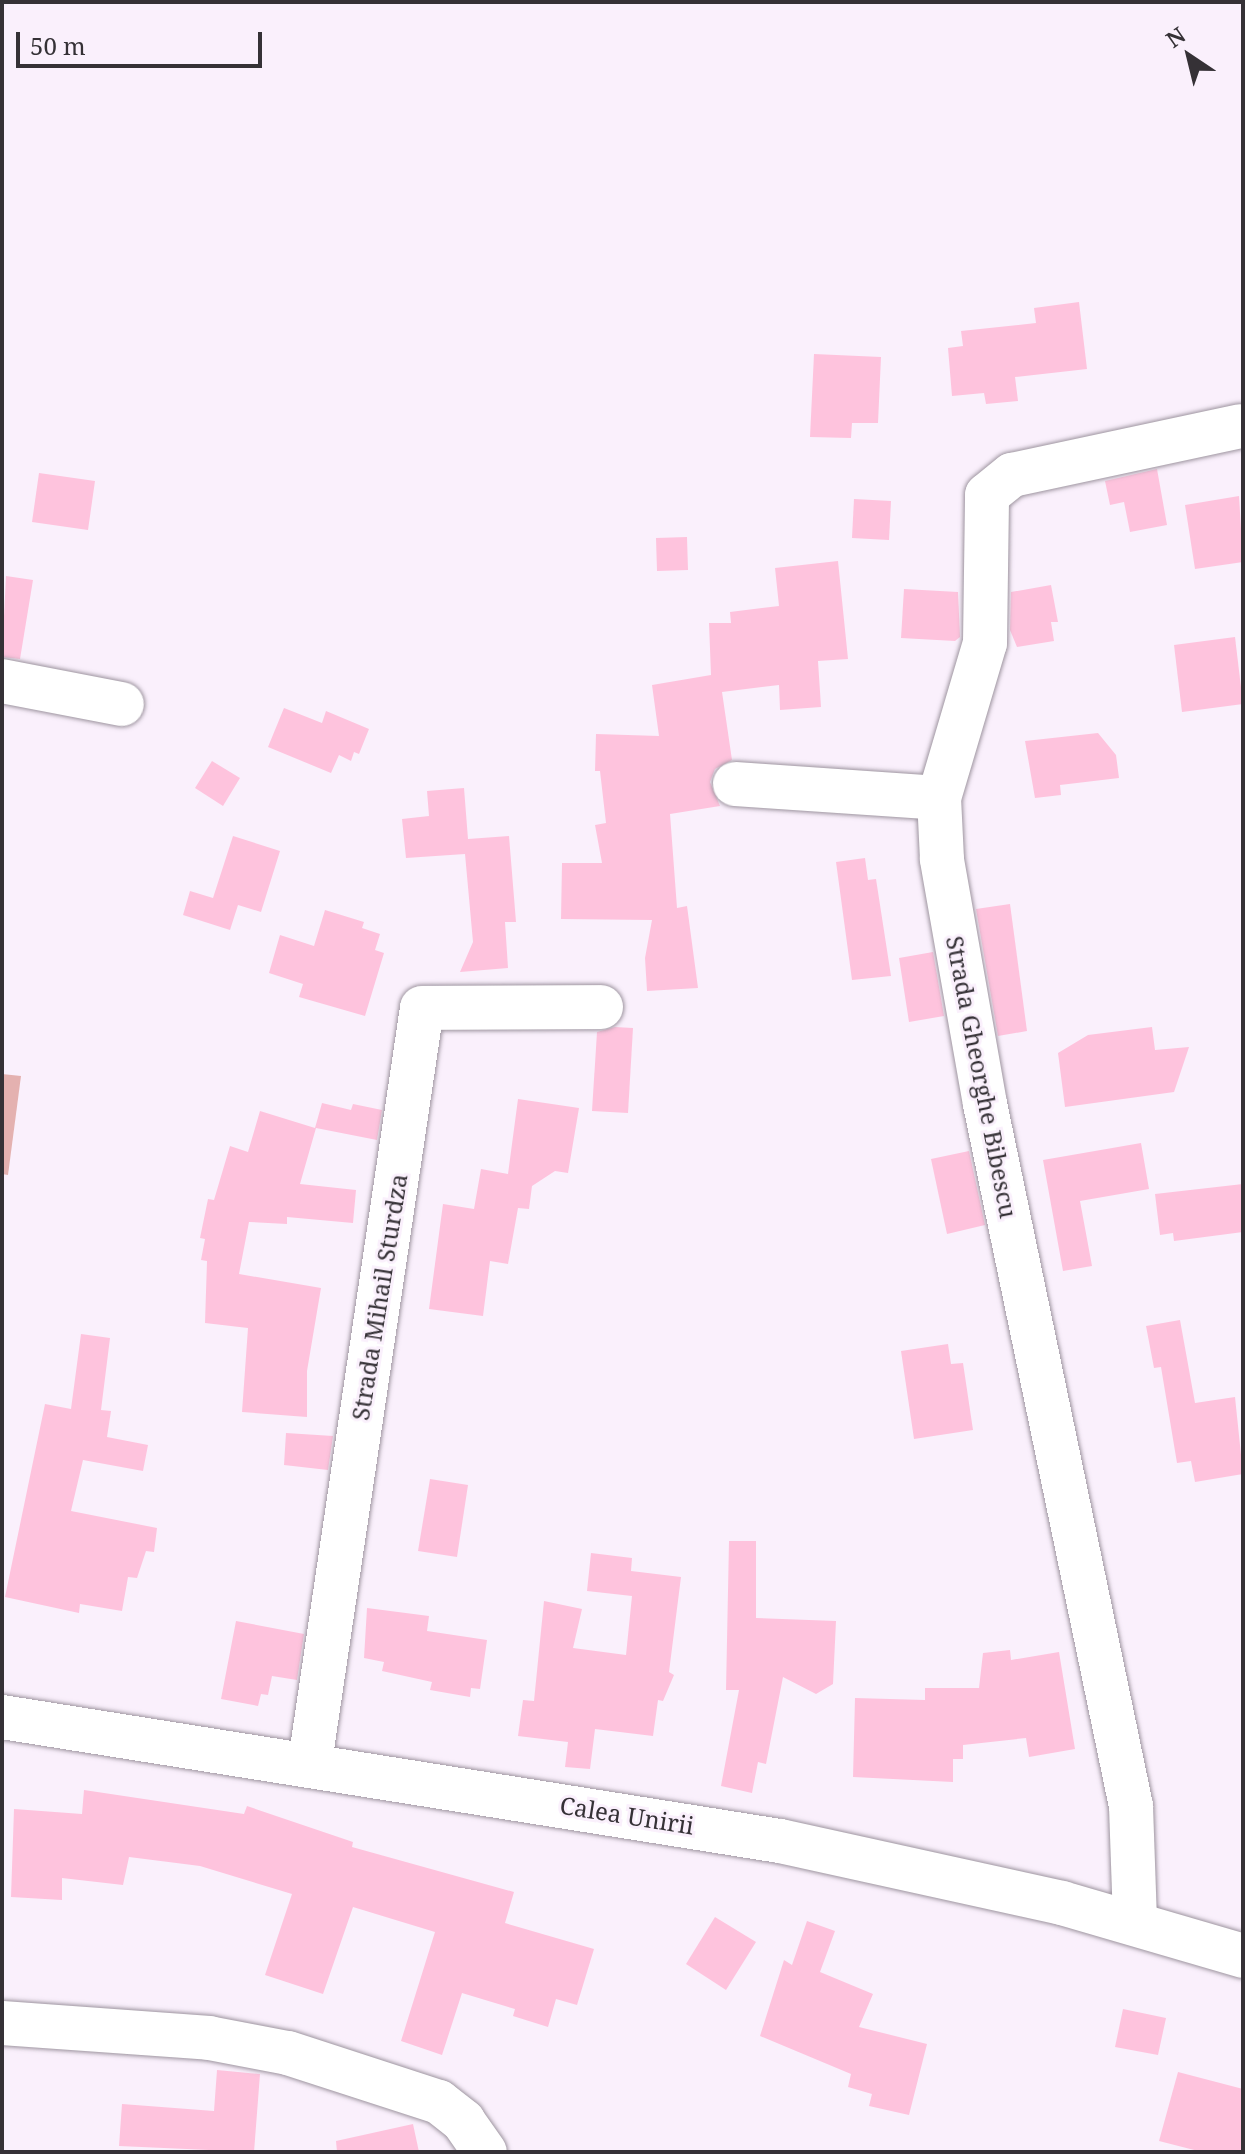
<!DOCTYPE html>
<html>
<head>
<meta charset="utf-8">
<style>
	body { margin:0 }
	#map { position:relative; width:1245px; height:2154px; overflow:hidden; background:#faf0fc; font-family:"Noto Serif",serif }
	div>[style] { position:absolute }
	.green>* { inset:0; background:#e4b1b0 }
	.building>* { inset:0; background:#fec3dd }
	.roads { filter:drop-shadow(0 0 2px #9e95a0) drop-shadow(0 0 2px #9e95a0) }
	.minor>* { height:44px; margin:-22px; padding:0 22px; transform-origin:22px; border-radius:22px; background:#fff }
	.major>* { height:44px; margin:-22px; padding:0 22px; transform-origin:22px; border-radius:22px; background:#fff }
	span { translate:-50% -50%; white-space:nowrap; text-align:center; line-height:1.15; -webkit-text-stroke:6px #faf0fc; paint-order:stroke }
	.street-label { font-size:24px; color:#353136 }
	.frame { position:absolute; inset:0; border:4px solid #353136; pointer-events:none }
	.north { position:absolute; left:1149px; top:16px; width:80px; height:80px; -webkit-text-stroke:6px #faf0fc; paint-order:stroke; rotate:325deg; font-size:22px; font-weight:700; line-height:32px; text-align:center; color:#353136 }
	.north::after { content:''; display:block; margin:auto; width:28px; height:36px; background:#353136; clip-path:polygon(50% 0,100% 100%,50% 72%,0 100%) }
	.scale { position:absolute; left:16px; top:32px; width:246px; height:36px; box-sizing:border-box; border:4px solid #353136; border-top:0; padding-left:10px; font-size:24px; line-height:28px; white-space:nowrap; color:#353136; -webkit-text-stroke:6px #faf0fc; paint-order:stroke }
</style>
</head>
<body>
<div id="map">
	<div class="green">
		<div style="clip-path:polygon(2px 1074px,21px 1076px,8px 1175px,2px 1174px)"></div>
	</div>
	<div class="building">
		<div style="clip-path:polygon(1079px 302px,1087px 369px,1015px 377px,1018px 401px,986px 404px,984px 393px,952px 396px,948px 348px,963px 346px,961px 331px,1036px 323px,1034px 308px)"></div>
		<div style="clip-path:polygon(814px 354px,881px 357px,878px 423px,852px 423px,851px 438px,810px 437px)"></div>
		<div style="clip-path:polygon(1157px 469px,1167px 525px,1130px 532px,1124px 502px,1110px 505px,1105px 481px)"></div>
		<div style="clip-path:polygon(39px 473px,95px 481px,88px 530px,32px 522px)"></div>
		<div style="clip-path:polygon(1239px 496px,1243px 562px,1195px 569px,1185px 505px)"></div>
		<div style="clip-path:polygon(854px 499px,891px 501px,889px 540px,852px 538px)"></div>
		<div style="clip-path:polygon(687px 537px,688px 570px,657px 571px,656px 538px)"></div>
		<div style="clip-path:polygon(838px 561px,848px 659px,818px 661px,821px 707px,780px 710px,779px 685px,722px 692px,732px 760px,715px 769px,710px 782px,720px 806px,670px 814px,677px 908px,687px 906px,698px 988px,647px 991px,645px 958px,652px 920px,561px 919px,562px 863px,602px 863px,595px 825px,606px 823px,600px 771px,595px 771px,596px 734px,659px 736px,652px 685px,711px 675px,709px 623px,731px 623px,730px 612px,779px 606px,775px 568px)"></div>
		<div style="clip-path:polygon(6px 576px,33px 580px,20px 659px,2px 657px)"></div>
		<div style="clip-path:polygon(1051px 585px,1058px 622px,1051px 622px,1054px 641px,1017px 647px,1010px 630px,1011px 592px)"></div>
		<div style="clip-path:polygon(904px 589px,958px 592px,960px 637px,955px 641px,901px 638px)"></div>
		<div style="clip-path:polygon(1235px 637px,1243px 704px,1182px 712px,1174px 645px)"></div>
		<div style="clip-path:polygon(284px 708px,322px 723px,326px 711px,369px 729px,359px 754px,354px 752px,351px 761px,339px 755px,331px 773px,268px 747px)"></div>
		<div style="clip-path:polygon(1098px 733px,1116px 755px,1119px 778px,1060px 785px,1061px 795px,1035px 798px,1025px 741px)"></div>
		<div style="clip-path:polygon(212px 761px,240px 778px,223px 806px,195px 788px)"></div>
		<div style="clip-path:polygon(464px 788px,468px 839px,509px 836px,516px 922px,505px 922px,508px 968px,460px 972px,473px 942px,465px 854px,406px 858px,402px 819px,429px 816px,427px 791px)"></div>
		<div style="clip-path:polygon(233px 836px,280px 851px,261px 912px,238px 905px,230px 930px,183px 915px,190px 891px,213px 898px)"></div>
		<div style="clip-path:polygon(865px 858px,868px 880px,876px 879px,891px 976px,852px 980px,836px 862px)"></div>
		<div style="clip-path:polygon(1010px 904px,1027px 1031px,998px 1036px,976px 909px)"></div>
		<div style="clip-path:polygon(325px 910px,364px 922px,362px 928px,380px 934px,375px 950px,384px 953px,365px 1016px,299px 997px,303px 984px,269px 973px,280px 935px,314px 946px)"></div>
		<div style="clip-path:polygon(933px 952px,944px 1016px,909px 1022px,899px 958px)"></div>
		<div style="clip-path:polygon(615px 1027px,633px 1028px,628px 1113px,592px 1111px,597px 1032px)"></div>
		<div style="clip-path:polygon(1152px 1027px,1155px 1050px,1189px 1047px,1174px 1092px,1065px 1107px,1058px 1053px,1088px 1035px)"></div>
		<div style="clip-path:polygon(518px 1099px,579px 1108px,568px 1173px,555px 1171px,532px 1186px,529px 1209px,518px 1208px,508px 1264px,490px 1261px,483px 1316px,429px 1309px,443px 1204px,474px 1209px,481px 1169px,508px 1174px)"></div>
		<div style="clip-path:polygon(322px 1103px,351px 1110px,353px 1104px,382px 1110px,377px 1140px,316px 1128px,300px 1184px,356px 1190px,353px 1223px,287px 1217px,287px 1224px,249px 1222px,239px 1274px,321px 1288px,307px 1371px,307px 1417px,242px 1412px,248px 1328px,205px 1323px,207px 1261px,201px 1260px,205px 1239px,200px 1238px,208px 1199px,214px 1200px,230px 1146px,248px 1152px,260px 1111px,315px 1128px)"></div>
		<div style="clip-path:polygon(1141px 1143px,1149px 1189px,1080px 1201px,1092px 1266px,1063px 1271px,1043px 1160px)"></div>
		<div style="clip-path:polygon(969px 1151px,985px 1225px,947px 1234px,931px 1159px)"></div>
		<div style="clip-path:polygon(1243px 1184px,1243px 1232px,1174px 1241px,1173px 1233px,1160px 1235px,1155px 1194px)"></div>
		<div style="clip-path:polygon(1180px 1320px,1195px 1403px,1235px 1397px,1243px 1474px,1195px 1482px,1191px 1461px,1177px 1463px,1161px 1367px,1154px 1368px,1146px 1326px)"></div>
		<div style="clip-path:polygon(81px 1334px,110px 1338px,101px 1410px,111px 1411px,107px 1437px,148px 1445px,143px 1471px,83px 1460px,71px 1511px,157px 1528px,154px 1552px,146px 1551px,137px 1578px,128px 1577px,122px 1611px,80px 1604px,79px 1613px,5px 1597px,45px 1404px,71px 1409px)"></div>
		<div style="clip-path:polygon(948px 1344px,951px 1364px,963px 1363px,973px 1430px,914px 1439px,901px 1351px)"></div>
		<div style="clip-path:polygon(286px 1433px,333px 1436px,328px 1470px,284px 1465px)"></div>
		<div style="clip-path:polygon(430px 1479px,468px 1485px,457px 1557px,418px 1551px)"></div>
		<div style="clip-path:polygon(729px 1541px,756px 1541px,756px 1618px,836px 1621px,833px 1684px,816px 1694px,783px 1677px,766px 1764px,758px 1762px,752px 1793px,721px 1786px,739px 1690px,726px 1690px)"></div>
		<div style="clip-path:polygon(591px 1553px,632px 1558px,631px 1571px,681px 1577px,669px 1672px,674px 1675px,663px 1701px,658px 1700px,653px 1736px,595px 1729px,590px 1769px,565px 1767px,568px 1742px,518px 1736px,523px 1700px,534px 1701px,544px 1601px,582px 1609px,573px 1648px,626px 1655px,632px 1596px,587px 1591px)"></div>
		<div style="clip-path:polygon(367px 1608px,429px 1616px,427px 1631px,487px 1640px,480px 1689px,471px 1688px,470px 1697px,430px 1690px,432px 1682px,382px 1671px,384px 1662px,364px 1658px)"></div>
		<div style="clip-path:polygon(236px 1621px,304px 1634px,297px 1680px,272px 1676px,268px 1695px,261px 1694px,258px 1706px,221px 1699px)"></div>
		<div style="clip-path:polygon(1010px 1650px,1011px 1660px,1059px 1652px,1075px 1749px,1029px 1757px,1026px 1738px,963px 1745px,963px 1759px,953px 1759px,953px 1782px,853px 1777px,855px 1698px,925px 1700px,925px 1688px,979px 1688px,983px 1653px)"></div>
		<div style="clip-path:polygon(84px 1790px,244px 1814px,247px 1806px,353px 1842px,352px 1847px,514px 1892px,505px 1923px,594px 1949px,577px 2005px,556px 1999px,548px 2027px,513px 2016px,515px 2009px,462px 1993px,442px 2055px,401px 2041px,435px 1932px,353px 1907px,323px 1994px,265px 1975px,292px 1894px,200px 1866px,129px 1857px,123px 1885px,62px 1878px,62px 1900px,11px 1897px,14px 1809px,82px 1814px)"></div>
		<div style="clip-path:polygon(715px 1917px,756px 1942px,726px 1990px,686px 1964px)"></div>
		<div style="clip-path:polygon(807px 1921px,835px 1931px,820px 1972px,873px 1994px,859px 2027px,927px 2044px,909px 2115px,869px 2106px,872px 2094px,848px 2087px,851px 2074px,760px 2036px,784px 1960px,792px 1965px)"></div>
		<div style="clip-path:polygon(1123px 2009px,1166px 2018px,1158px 2055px,1115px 2047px)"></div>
		<div style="clip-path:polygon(217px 2070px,260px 2074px,254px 2152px,119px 2146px,122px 2104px,214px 2111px)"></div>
		<div style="clip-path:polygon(1178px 2072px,1243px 2089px,1243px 2152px,1202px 2152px,1159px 2141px)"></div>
		<div style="clip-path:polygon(413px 2124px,419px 2152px,337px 2152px,336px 2141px)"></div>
	</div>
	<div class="roads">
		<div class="minor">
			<div style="left:2px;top:681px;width:122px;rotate:10.9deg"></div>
			<div style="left:735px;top:784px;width:204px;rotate:3.9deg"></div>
			<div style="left:310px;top:1762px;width:762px;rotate:-81.55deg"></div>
			<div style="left:422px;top:1008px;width:179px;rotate:-0.3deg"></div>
			<div style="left:1135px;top:1921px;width:115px;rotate:-92deg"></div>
			<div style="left:1131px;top:1806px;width:717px;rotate:-101.75deg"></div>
			<div style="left:985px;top:1104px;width:249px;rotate:-100deg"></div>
			<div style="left:942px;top:859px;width:61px;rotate:-92.8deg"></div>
			<div style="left:939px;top:798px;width:162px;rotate:-73.5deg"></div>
			<div style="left:985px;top:643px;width:148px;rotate:-89.2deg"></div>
			<div style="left:987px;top:495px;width:32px;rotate:-39deg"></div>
			<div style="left:1012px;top:475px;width:233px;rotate:-12.1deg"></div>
			<div style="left:2px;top:2023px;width:208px;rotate:4.1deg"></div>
			<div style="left:209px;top:2038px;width:80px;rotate:10.8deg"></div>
			<div style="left:288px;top:2053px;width:159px;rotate:18deg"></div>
			<div style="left:439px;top:2102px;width:31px;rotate:38deg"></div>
			<div style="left:463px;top:2121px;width:38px;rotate:55deg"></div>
		</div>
		<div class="major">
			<div style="left:2px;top:1717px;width:788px;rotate:9.06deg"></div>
			<div style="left:780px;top:1841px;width:289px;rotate:12.4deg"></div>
			<div style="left:1062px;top:1903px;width:189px;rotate:16.3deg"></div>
		</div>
	</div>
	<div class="street-label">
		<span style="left:982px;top:1077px;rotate:79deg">Strada Gheorghe Bibescu</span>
		<span style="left:379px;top:1297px;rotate:-81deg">Strada Mihail Sturdza</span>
		<span style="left:627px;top:1815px;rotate:9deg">Calea Unirii</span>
	</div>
	<div class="frame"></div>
	<div class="north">N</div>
	<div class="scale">50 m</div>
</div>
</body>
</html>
